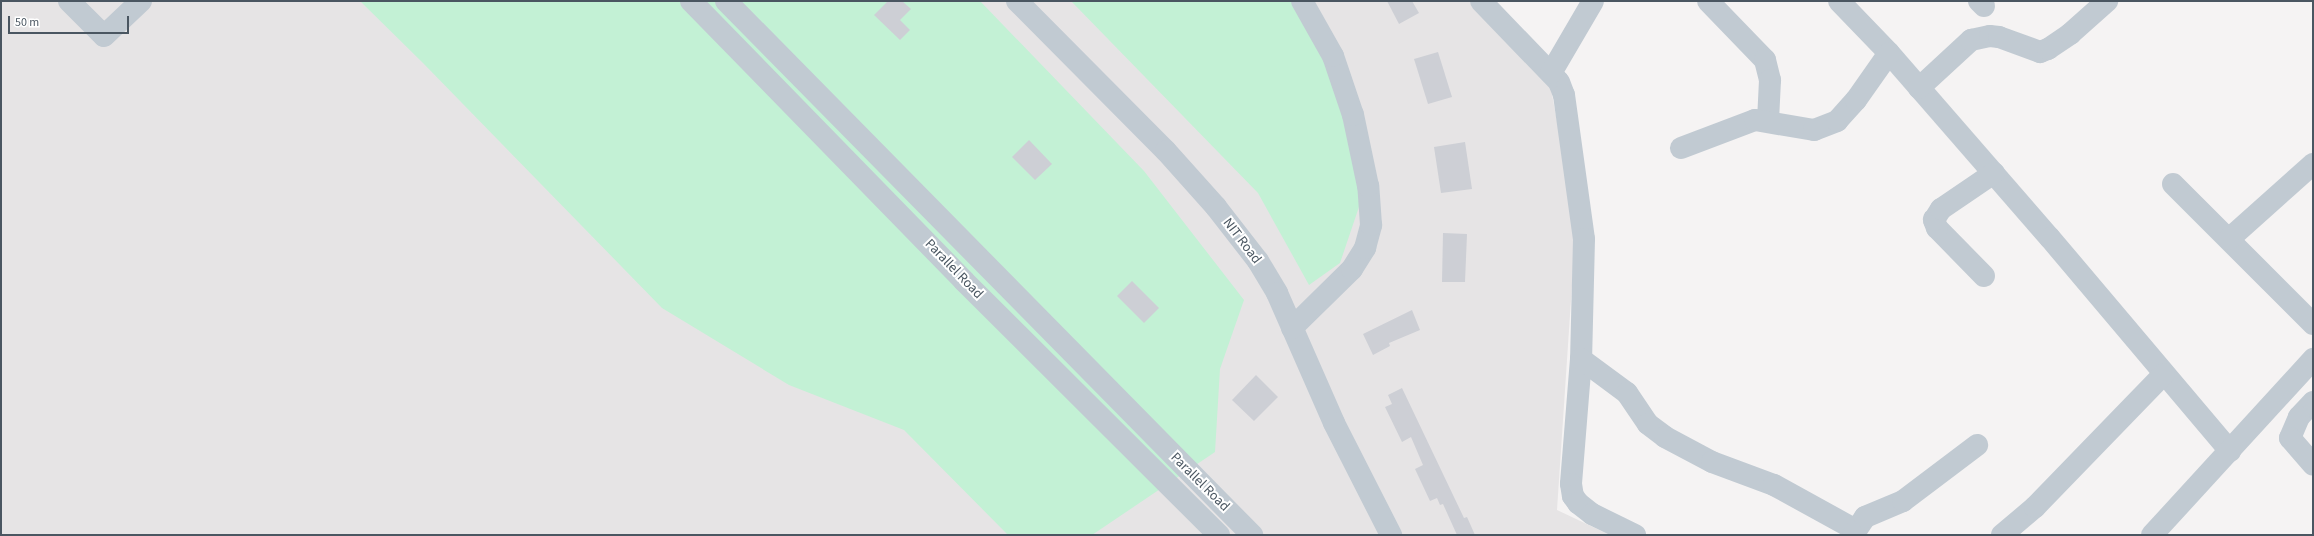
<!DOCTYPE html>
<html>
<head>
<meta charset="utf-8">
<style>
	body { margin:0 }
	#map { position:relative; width:2314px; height:536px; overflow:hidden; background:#f5f3f3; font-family:"Source Sans 3",sans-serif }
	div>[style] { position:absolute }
	.education>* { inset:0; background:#e6e4e5 }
	.green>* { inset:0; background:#c3f1d5 }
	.building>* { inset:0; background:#cdcfd5 }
	.minor>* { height:22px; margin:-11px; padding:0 11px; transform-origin:11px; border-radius:11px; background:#c1cad2 }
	span { translate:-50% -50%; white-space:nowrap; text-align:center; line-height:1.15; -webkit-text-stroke:4px #fff; paint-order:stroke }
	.street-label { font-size:14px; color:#4a5661 }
	.frame { position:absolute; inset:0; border:2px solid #4a5661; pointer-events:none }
	.scale { position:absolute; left:8px; top:16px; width:121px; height:18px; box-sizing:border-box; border:2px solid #4a5661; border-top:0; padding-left:5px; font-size:12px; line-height:14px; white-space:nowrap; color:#4a5661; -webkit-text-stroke:3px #fff; paint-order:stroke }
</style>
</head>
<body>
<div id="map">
	<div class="education">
		<div style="clip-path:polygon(1px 1px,1470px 1px,1551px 89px,1567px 175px,1575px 240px,1557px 510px,1610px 535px,1px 535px)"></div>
	</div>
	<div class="green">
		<div style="clip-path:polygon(360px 1px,980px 1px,1144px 171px,1244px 300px,1220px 369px,1215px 452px,1092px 535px,1008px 535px,904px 430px,789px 385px,662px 308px,423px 63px)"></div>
		<div style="clip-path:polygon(1071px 1px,1291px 1px,1330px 73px,1349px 137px,1361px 201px,1340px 263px,1309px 285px,1258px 193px)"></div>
	</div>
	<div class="building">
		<div style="clip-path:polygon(888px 1px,902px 1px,911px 9px,900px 20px,910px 30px,900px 40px,874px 15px)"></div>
		<div style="clip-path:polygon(1387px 1px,1412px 1px,1419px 13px,1399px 24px)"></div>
		<div style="clip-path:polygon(1438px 52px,1452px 97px,1428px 104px,1414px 59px)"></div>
		<div style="clip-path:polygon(1029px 140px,1052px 164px,1035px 180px,1012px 157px)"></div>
		<div style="clip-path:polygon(1465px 142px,1472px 189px,1441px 193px,1434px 147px)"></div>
		<div style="clip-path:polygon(1443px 233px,1467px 234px,1465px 282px,1442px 282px)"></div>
		<div style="clip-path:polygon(1132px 281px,1159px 308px,1144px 323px,1117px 296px)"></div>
		<div style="clip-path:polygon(1412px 310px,1420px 330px,1389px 343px,1390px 346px,1373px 355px,1363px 334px)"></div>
		<div style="clip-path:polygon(1256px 375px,1278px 397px,1254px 421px,1232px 400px)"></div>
		<div style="clip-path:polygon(1402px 388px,1464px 518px,1467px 517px,1475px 535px,1457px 535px,1443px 504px,1440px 505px,1437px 498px,1430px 501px,1415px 469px,1423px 465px,1411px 437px,1402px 442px,1385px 407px,1392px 404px,1388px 395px)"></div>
	</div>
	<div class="minor">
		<div style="left:69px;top:1px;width:49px;rotate:45deg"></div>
		<div style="left:104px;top:36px;width:51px;rotate:-43.4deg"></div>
		<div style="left:691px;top:1px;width:391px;rotate:45.7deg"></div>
		<div style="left:964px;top:281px;width:360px;rotate:44.9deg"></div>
		<div style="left:726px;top:1px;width:750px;rotate:45.43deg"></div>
		<div style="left:1017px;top:1px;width:211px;rotate:45.2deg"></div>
		<div style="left:1166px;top:151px;width:75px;rotate:48.2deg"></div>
		<div style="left:1216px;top:207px;width:68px;rotate:52.1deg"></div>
		<div style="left:1258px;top:261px;width:37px;rotate:59deg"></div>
		<div style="left:1277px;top:293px;width:142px;rotate:66.3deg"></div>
		<div style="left:1334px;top:423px;width:126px;rotate:63deg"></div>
		<div style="left:1481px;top:1px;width:112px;rotate:46.1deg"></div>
		<div style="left:1559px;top:82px;width:14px;rotate:69deg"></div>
		<div style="left:1564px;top:95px;width:145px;rotate:82.1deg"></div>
		<div style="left:1584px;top:239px;width:120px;rotate:91.4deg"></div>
		<div style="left:1581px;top:359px;width:125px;rotate:94.6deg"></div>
		<div style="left:1571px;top:484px;width:12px;rotate:81deg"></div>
		<div style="left:1573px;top:496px;width:9px;rotate:54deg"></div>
		<div style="left:1578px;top:503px;width:18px;rotate:38deg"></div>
		<div style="left:1592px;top:514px;width:48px;rotate:26deg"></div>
		<div style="left:1708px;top:1px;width:82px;rotate:46deg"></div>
		<div style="left:1765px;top:60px;width:21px;rotate:76deg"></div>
		<div style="left:1770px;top:80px;width:41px;rotate:92.8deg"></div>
		<div style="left:1839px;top:1px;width:72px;rotate:46.1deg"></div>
		<div style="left:1889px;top:53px;width:245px;rotate:49deg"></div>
		<div style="left:2050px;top:238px;width:279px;rotate:49.8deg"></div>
		<div style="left:1979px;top:1px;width:7px;rotate:45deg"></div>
		<div style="left:1551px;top:73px;width:83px;rotate:-59.7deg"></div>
		<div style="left:1919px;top:88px;width:71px;rotate:-42.7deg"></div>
		<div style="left:1971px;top:40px;width:19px;rotate:-12deg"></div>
		<div style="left:1990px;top:36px;width:9px;rotate:6deg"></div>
		<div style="left:1999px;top:37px;width:44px;rotate:20.1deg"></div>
		<div style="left:2040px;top:52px;width:9px;rotate:-21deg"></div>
		<div style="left:2048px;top:49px;width:27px;rotate:-34deg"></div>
		<div style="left:2070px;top:34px;width:50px;rotate:-41.7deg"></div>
		<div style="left:1681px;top:148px;width:79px;rotate:-20.7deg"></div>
		<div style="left:1755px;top:120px;width:60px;rotate:9.6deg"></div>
		<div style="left:1814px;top:130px;width:25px;rotate:-21deg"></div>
		<div style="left:1837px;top:121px;width:28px;rotate:-48deg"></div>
		<div style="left:1856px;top:100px;width:57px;rotate:-54.9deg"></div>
		<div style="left:2173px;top:184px;width:198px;rotate:45deg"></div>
		<div style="left:2229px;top:239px;width:113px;rotate:-41.8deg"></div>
		<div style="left:1984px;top:276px;width:67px;rotate:-134.4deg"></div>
		<div style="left:1937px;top:228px;width:9px;rotate:-111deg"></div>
		<div style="left:1934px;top:220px;width:13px;rotate:-58deg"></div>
		<div style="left:1941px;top:209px;width:64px;rotate:-34.2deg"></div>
		<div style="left:1292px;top:328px;width:84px;rotate:-44.5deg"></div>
		<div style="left:1352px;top:269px;width:25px;rotate:-58deg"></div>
		<div style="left:1365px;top:248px;width:24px;rotate:-75deg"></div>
		<div style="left:1371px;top:225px;width:39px;rotate:-94deg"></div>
		<div style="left:1368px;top:186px;width:73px;rotate:-101.9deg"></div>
		<div style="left:1353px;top:115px;width:62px;rotate:-108.7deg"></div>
		<div style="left:1333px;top:56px;width:63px;rotate:-119.4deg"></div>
		<div style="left:1581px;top:359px;width:57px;rotate:36.5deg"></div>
		<div style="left:1627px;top:393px;width:37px;rotate:56deg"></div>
		<div style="left:1648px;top:424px;width:21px;rotate:37deg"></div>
		<div style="left:1665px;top:437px;width:53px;rotate:28deg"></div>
		<div style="left:1712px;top:462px;width:66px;rotate:20.4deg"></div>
		<div style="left:1774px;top:485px;width:94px;rotate:28.8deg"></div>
		<div style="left:2313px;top:402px;width:21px;rotate:133deg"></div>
		<div style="left:2299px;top:417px;width:23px;rotate:113deg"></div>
		<div style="left:2290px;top:438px;width:35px;rotate:49deg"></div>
		<div style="left:1853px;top:535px;width:22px;rotate:-56deg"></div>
		<div style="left:1865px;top:517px;width:41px;rotate:-22.8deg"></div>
		<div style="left:1903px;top:501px;width:93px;rotate:-37.1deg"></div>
		<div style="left:2002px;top:535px;width:43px;rotate:-40.3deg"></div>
		<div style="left:2035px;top:507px;width:185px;rotate:-45.9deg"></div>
		<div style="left:2152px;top:535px;width:239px;rotate:-47.5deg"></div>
	</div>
	<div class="street-label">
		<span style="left:1242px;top:241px;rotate:53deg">NIT Road</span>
		<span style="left:954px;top:269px;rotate:46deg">Parallel Road</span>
		<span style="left:1200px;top:482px;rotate:45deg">Parallel Road</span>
	</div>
	<div class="frame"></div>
	<div class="scale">50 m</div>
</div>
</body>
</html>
